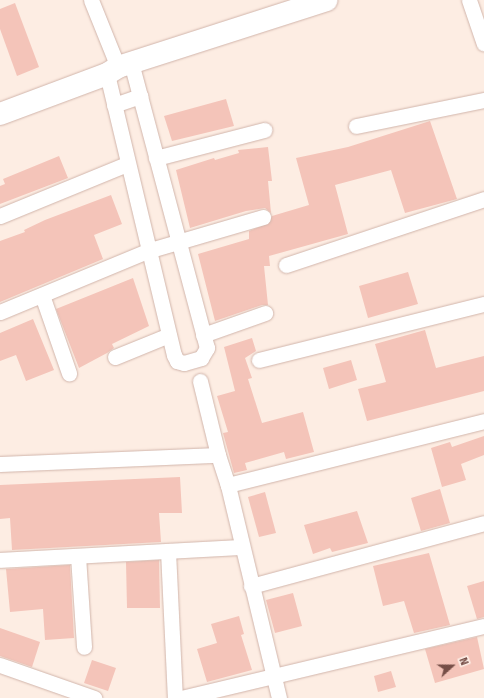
<!DOCTYPE html>
<html>
<head>
<meta charset="utf-8">
<style>
	body { margin:0 }
	#map { position:relative; width:484px; height:698px; overflow:hidden; background:#fdede3; font-family:"Fira Sans",sans-serif }
	div>[style] { position:absolute }
	.building>* { inset:0; background:#f4c4b9 }
	.roads { filter:drop-shadow(0 0 1px #d1b5ab) drop-shadow(0 0 1px #d1b5ab) }
	.street>* { height:15px; margin:-7.5px; padding:0 7.5px; transform-origin:7.5px; border-radius:7.5px; background:#fff }
	.secondary>* { height:22px; margin:-11px; padding:0 11px; transform-origin:11px; border-radius:11px; background:#fff }
	span { translate:-50% -50%; white-space:nowrap; text-align:center; line-height:1.15; -webkit-text-stroke:4px #fff2ea; paint-order:stroke }
	.north { position:absolute; left:432px; top:646px; width:40px; height:40px; -webkit-text-stroke:3px #fff2ea; paint-order:stroke; rotate:69deg; font-size:11px; font-weight:700; line-height:16px; text-align:center; color:#764e47 }
	.north::after { content:''; display:block; margin:auto; width:14px; height:18px; background:#764e47; clip-path:polygon(50% 0,100% 100%,50% 72%,0 100%) }
</style>
</head>
<body>
<div id="map">
	<div class="building">
		<div style="clip-path:polygon(15px 3px,39px 67px,17px 76px,0 29px,0 9px)"></div>
		<div style="clip-path:polygon(226px 99px,234px 126px,172px 141px,164px 116px)"></div>
		<div style="clip-path:polygon(430px 121px,457px 199px,405px 213px,391px 170px,335px 185px,348px 234px,269px 256px,270px 266px,264px 266px,268px 305px,262px 305px,215px 321px,198px 254px,249px 239px,249px 231px,269px 223px,272px 216px,309px 205px,296px 158px,348px 147px)"></div>
		<div style="clip-path:polygon(268px 147px,272px 181px,268px 181px,271px 213px,265px 208px,246px 211px,190px 228px,176px 170px,214px 158px,215px 160px,239px 153px,238px 150px)"></div>
		<div style="clip-path:polygon(59px 156px,68px 178px,0 204px,0 186px,5px 184px,3px 179px)"></div>
		<div style="clip-path:polygon(111px 195px,122px 224px,94px 235px,103px 259px,0 302px,0 241px,25px 232px,24px 230px,45px 220px)"></div>
		<div style="clip-path:polygon(408px 272px,418px 304px,368px 318px,359px 286px)"></div>
		<div style="clip-path:polygon(133px 278px,149px 326px,112px 344px,114px 348px,107px 353px,79px 368px,56px 309px)"></div>
		<div style="clip-path:polygon(33px 319px,54px 370px,26px 381px,16px 355px,0 361px,0 333px)"></div>
		<div style="clip-path:polygon(425px 330px,436px 368px,484px 356px,484px 391px,367px 421px,358px 389px,386px 382px,375px 344px)"></div>
		<div style="clip-path:polygon(252px 338px,256px 351px,245px 358px,252px 378px,248px 379px,262px 423px,303px 412px,314px 452px,286px 459px,284px 452px,245px 463px,247px 470px,234px 473px,223px 433px,228px 432px,217px 396px,235px 391px,224px 347px)"></div>
		<div style="clip-path:polygon(351px 360px,357px 380px,329px 389px,323px 368px)"></div>
		<div style="clip-path:polygon(484px 436px,484px 455px,461px 464px,466px 480px,442px 487px,431px 448px,450px 442px,452px 447px)"></div>
		<div style="clip-path:polygon(180px 477px,182px 513px,159px 513px,161px 542px,12px 550px,10px 518px,0 519px,0 485px)"></div>
		<div style="clip-path:polygon(440px 489px,450px 523px,421px 531px,411px 498px)"></div>
		<div style="clip-path:polygon(265px 492px,276px 533px,259px 537px,248px 497px)"></div>
		<div style="clip-path:polygon(357px 511px,368px 543px,332px 552px,330px 548px,313px 554px,304px 525px)"></div>
		<div style="clip-path:polygon(429px 553px,450px 625px,414px 633px,404px 601px,383px 606px,373px 566px)"></div>
		<div style="clip-path:polygon(159px 560px,160px 608px,127px 608px,126px 562px)"></div>
		<div style="clip-path:polygon(70px 565px,74px 638px,45px 640px,43px 609px,10px 612px,6px 569px)"></div>
		<div style="clip-path:polygon(484px 581px,484px 617px,477px 619px,467px 586px)"></div>
		<div style="clip-path:polygon(293px 593px,302px 626px,275px 633px,266px 600px)"></div>
		<div style="clip-path:polygon(239px 616px,244px 634px,241px 635px,252px 670px,207px 682px,197px 649px,217px 643px,211px 624px)"></div>
		<div style="clip-path:polygon(0 628px,40px 642px,32px 667px,0 656px)"></div>
		<div style="clip-path:polygon(477px 637px,484px 669px,435px 683px,425px 649px)"></div>
		<div style="clip-path:polygon(92px 660px,116px 668px,108px 691px,84px 683px)"></div>
		<div style="clip-path:polygon(391px 671px,396px 687px,378px 692px,374px 676px)"></div>
	</div>
	<div class="roads">
		<div class="street">
			<div style="left:91px;top:0;width:72px;rotate:68.1deg"></div>
			<div style="left:469px;top:0;width:46px;rotate:71.2deg"></div>
			<div style="left:107px;top:74px;width:289px;rotate:76.6deg"></div>
			<div style="left:174px;top:355px;width:7px;rotate:63deg"></div>
			<div style="left:177px;top:361px;width:7px;rotate:16deg"></div>
			<div style="left:184px;top:363px;width:18px;rotate:-16deg"></div>
			<div style="left:201px;top:358px;width:12px;rotate:-59deg"></div>
			<div style="left:207px;top:348px;width:295px;rotate:-104.9deg"></div>
			<div style="left:114px;top:105px;width:28px;rotate:-19deg"></div>
			<div style="left:356px;top:126px;width:131px;rotate:-11.5deg"></div>
			<div style="left:156px;top:158px;width:112px;rotate:-14.5deg"></div>
			<div style="left:0;top:216px;width:137px;rotate:-22.3deg"></div>
			<div style="left:286px;top:265px;width:209px;rotate:-18.4deg"></div>
			<div style="left:42px;top:295px;width:83px;rotate:70.9deg"></div>
			<div style="left:0;top:312px;width:159px;rotate:-22.5deg"></div>
			<div style="left:147px;top:251px;width:121px;rotate:-16.3deg"></div>
			<div style="left:203px;top:335px;width:66px;rotate:-19.5deg"></div>
			<div style="left:115px;top:357px;width:58px;rotate:-22.2deg"></div>
			<div style="left:259px;top:360px;width:232px;rotate:-14deg"></div>
			<div style="left:200px;top:381px;width:76px;rotate:76.3deg"></div>
			<div style="left:0;top:464px;width:218px;rotate:-2.4deg"></div>
			<div style="left:218px;top:455px;width:32px;rotate:72deg"></div>
			<div style="left:168px;top:551px;width:147px;rotate:87.3deg"></div>
			<div style="left:78px;top:556px;width:91px;rotate:86.2deg"></div>
			<div style="left:0;top:560px;width:242px;rotate:-3.1deg"></div>
			<div style="left:251px;top:586px;width:241px;rotate:-15.1deg"></div>
			<div style="left:0;top:665px;width:100px;rotate:19.3deg"></div>
			<div style="left:181px;top:698px;width:311px;rotate:-13.4deg"></div>
			<div style="left:279px;top:698px;width:219px;rotate:-103.5deg"></div>
			<div style="left:228px;top:485px;width:264px;rotate:-14deg"></div>
		</div>
		<div class="secondary">
			<div style="left:0;top:114px;width:114px;rotate:-20.5deg"></div>
			<div style="left:107px;top:74px;width:13px;rotate:-32deg"></div>
			<div style="left:118px;top:67px;width:219px;rotate:-17.8deg"></div>
		</div>
	</div>
	<div class="north">N</div>
</div>
</body>
</html>
